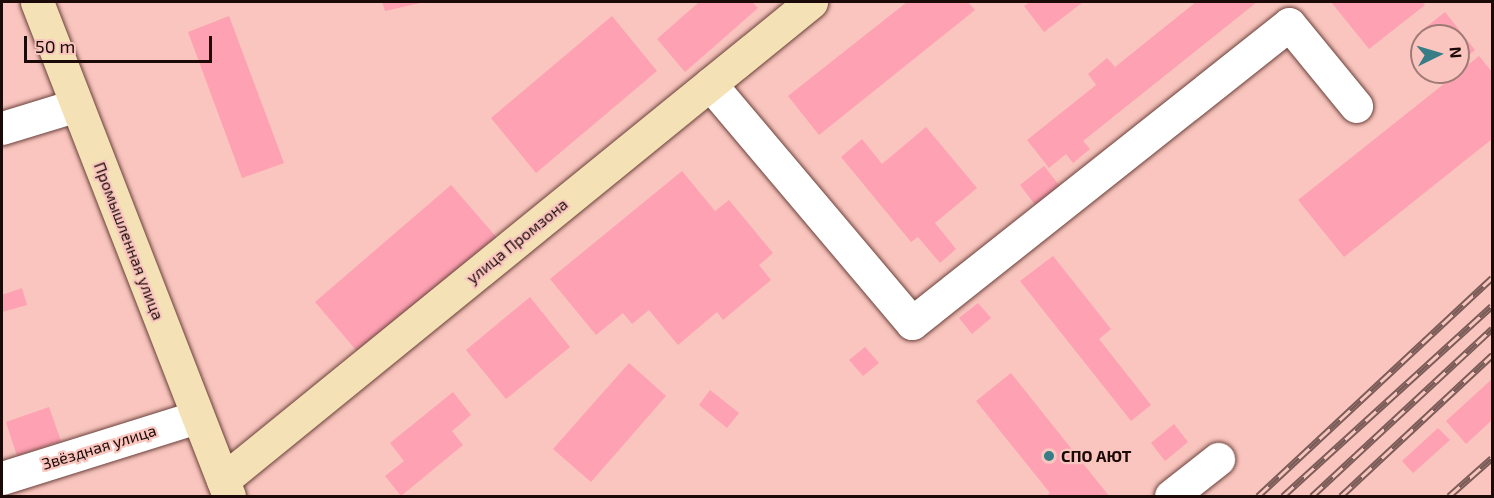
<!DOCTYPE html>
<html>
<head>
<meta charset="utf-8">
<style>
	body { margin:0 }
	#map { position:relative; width:1494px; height:498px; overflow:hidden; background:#f9c5be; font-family:"Exo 2",sans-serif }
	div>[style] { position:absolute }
	.building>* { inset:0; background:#fea1b3 }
	.roads { filter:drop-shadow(0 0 2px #6a403a) drop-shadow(0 0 2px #6a403a) }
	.minor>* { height:33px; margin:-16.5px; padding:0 16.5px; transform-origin:16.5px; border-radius:16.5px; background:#fff }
	.major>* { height:33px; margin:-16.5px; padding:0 16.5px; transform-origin:16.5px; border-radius:16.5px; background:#f4e2b6 }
	.rail>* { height:7px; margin-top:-3.5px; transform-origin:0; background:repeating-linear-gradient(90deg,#f9c5be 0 14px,#7c5c58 0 28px); box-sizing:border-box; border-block:2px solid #7c5c58 }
	.dots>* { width:16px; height:16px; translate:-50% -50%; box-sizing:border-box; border:3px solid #f9c5be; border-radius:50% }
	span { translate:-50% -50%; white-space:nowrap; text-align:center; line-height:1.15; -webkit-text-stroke:4.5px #f9c5be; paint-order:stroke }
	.street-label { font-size:16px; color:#1b0a08 }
	.poi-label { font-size:16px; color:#1b0a08; font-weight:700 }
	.left { translate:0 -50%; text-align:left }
	.frame { position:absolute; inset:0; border:3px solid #1b0a08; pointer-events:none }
	.north { position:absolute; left:1410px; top:24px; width:60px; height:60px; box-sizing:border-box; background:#f9c5be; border:2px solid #a07a75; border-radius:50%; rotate:85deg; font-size:16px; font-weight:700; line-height:24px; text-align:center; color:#1b0a08 }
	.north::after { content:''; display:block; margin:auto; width:21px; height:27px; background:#367d87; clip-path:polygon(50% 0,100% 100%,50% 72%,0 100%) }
	.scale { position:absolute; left:24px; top:36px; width:188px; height:27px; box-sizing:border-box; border:3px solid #1b0a08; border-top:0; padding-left:8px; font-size:18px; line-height:21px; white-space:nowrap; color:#1b0a08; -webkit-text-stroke:4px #f9c5be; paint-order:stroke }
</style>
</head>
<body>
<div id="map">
	<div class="building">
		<div style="clip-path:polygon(382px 2px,425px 2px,385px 11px)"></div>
		<div style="clip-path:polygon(699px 2px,752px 2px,758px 8px,685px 72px,657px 39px)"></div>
		<div style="clip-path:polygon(907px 2px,968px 2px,975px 10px,819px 135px,788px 96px)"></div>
		<div style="clip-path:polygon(1030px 2px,1083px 2px,1044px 32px,1024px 6px)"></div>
		<div style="clip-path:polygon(1196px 2px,1257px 2px,1083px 141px,1090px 149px,1073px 163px,1066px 154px,1049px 168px,1027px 140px,1096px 85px,1088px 74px,1107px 58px,1115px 67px)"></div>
		<div style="clip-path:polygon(1331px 2px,1422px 2px,1425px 5px,1369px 49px)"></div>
		<div style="clip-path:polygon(1445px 12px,1475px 50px,1458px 64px,1458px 36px,1422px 36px,1422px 44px,1415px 36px)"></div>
		<div style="clip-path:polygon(229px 16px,284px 163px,242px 178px,188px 32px)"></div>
		<div style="clip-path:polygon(612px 16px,657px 71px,536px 173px,491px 118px)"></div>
		<div style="clip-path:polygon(1479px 56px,1492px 72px,1492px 139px,1344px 257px,1298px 200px)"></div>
		<div style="clip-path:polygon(926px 127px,977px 188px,935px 223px,956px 249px,940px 263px,918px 237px,911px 242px,841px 157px,862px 139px,882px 164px)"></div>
		<div style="clip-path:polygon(1044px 166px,1063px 190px,1039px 210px,1020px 185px)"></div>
		<div style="clip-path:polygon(682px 171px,715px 211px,729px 200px,773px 253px,759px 265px,771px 280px,723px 320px,717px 312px,678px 345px,649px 310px,632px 324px,623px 313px,596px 335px,550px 279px)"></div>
		<div style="clip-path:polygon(451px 185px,498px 239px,362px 357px,315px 302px)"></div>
		<div style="clip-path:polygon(1053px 256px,1111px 329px,1099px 339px,1151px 405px,1131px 421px,1020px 281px)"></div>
		<div style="clip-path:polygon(22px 288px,27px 305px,2px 312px,2px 295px)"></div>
		<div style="clip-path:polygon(530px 297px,570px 347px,506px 399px,466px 350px)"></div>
		<div style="clip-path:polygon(978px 303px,991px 318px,972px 334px,959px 318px)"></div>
		<div style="clip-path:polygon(865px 347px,879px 363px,863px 376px,849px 360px)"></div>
		<div style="clip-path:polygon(629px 363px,666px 396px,591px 482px,553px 449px)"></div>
		<div style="clip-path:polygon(1011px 373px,1109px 496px,1046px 496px,1050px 493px,976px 401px)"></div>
		<div style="clip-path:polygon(1492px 379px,1492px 420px,1466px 444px,1446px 421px)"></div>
		<div style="clip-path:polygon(710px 390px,739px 413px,727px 428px,699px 405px)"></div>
		<div style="clip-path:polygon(453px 392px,471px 415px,452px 431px,463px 445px,401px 496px,385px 476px,404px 461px,390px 443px)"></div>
		<div style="clip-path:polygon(49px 407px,61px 441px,17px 456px,6px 422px)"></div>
		<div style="clip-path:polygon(1174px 424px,1188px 442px,1165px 461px,1151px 443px)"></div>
		<div style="clip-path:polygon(1438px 428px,1450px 440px,1413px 473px,1402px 461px)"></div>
	</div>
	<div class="roads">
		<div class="minor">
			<div style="left:710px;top:84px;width:313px;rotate:49.8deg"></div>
			<div style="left:912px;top:323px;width:481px;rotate:-38.4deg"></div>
			<div style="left:1289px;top:24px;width:106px;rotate:50.7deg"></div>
			<div style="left:2px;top:128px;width:78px;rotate:-17deg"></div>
			<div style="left:2px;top:478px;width:204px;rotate:-17.4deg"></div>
			<div style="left:1171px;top:496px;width:60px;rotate:-38.2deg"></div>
		</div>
		<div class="major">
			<div style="left:37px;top:2px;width:530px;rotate:68.76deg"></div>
			<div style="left:223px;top:480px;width:758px;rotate:-39.11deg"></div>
		</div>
	</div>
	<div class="rail">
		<div style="left:1258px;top:496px;width:320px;rotate:-43deg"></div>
		<div style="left:1283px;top:496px;width:282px;rotate:-42.3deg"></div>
		<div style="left:1312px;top:496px;width:246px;rotate:-42.9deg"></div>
		<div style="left:1341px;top:496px;width:207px;rotate:-43deg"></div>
		<div style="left:1449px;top:496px;width:57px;rotate:-41.5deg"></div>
	</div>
	<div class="dots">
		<div style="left:1049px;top:456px;background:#367d87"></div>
	</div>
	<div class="street-label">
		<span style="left:129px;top:241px;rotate:69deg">Промышленная улица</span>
		<span style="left:517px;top:241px;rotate:-39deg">улица Промзона</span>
		<span style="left:99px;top:447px;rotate:-17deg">Звёздная улица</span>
	</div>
	<div class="poi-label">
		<span class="left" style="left:1061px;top:456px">СПО АЮТ</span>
	</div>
	<div class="frame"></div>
	<div class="north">N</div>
	<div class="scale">50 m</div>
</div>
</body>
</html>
